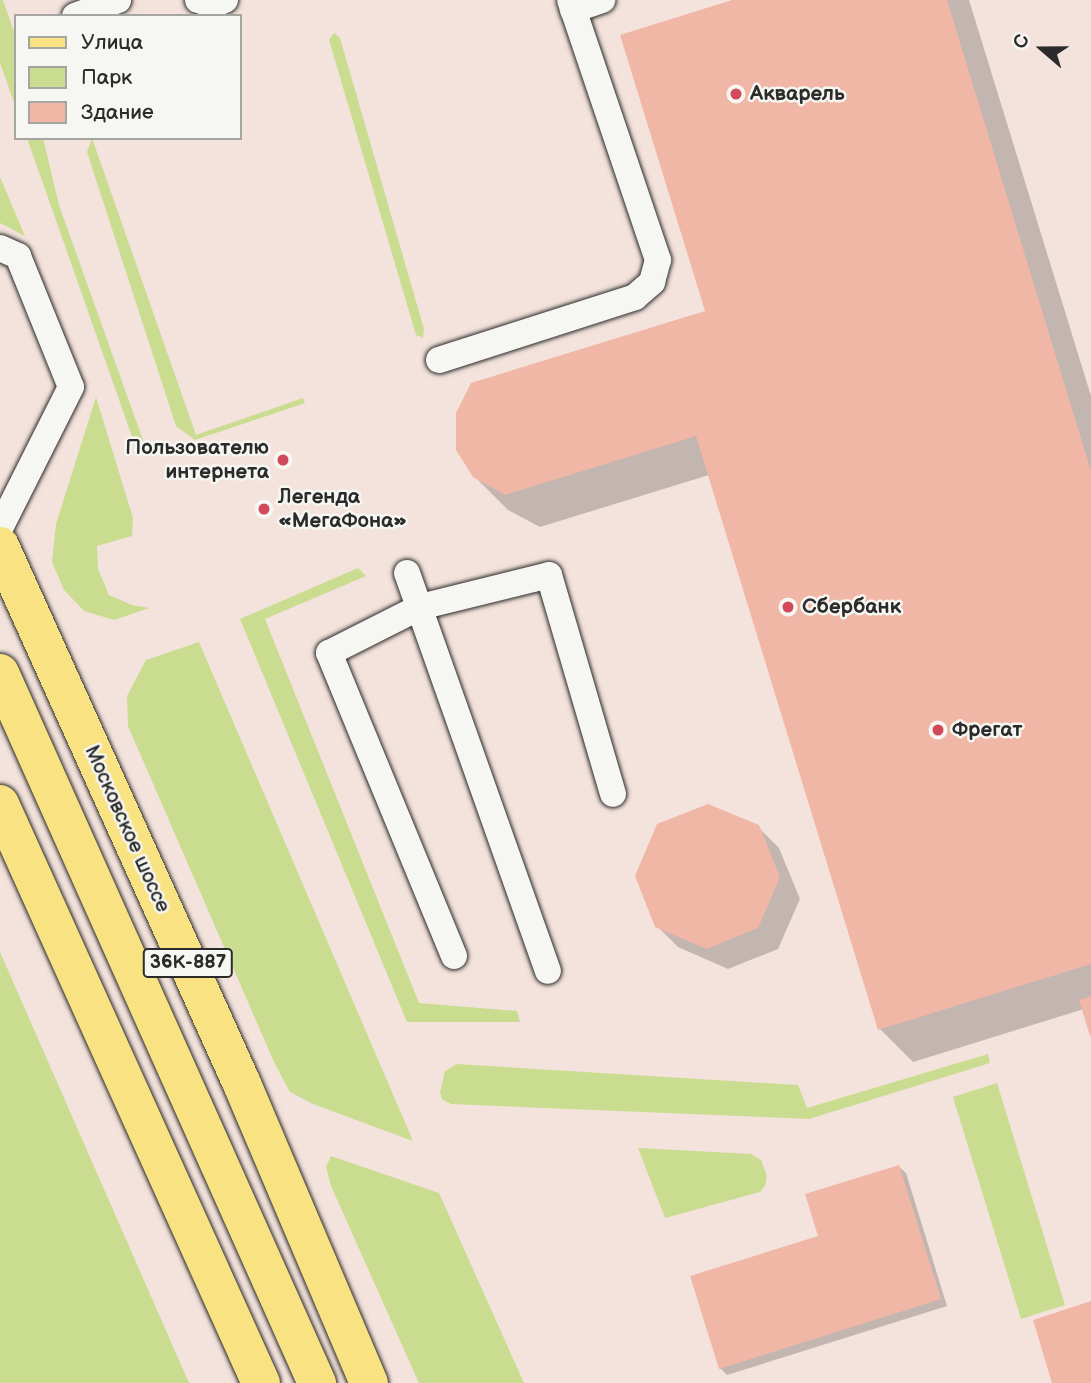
<!DOCTYPE html>
<html>
<head>
<meta charset="utf-8">
<style>
	body { margin:0 }
	#map { position:relative; width:1091px; height:1383px; overflow:hidden; background:#f4e3dc; font-family:"Balsamiq Sans",sans-serif }
	div>[style] { position:absolute }
	.green>* { inset:0; background:#cadc90 }
	.shadow>* { inset:0; background:#0003 }
	.building>* { inset:0; background:#f0b7a7 }
	.roads { filter:drop-shadow(0 0 2px #2b2b2b) drop-shadow(0 0 2px #2b2b2b) }
	.service>* { height:26px; margin:-13px; padding:0 13px; transform-origin:13px; border-radius:13px; background:#f6f6f2 }
	.primary>* { height:38px; margin:-19px; padding:0 19px; transform-origin:19px; border-radius:19px; background:#f8e281 }
	.dots>* { width:19px; height:19px; translate:-50% -50%; box-sizing:border-box; border:4px solid #f6f6f2; border-radius:50% }
	span { translate:-50% -50%; white-space:nowrap; text-align:center; line-height:1.15; -webkit-text-stroke:5px #f6f6f2; paint-order:stroke }
	.shield-label span { padding:2px 5px; background:#f6f6f2; border:2px solid; border-radius:5px; -webkit-text-stroke-width:0 }
	.shield-label { font-size:19px; color:#2b2b2b; font-weight:700 }
	.poi-label { font-size:21px; color:#2b2b2b; font-weight:700 }
	.left { translate:0 -50%; text-align:left }
	.right { translate:-100% -50%; text-align:right }
	.street-label { font-size:21px; color:#2b2b2b }
	.legend { position:absolute; left:14px; top:14px; width:228px; height:126px; box-sizing:border-box; background:#f6f6f2; border:2px solid #a5a5a2; margin:0; padding:9px 12px; list-style:none; font-size:21px; color:#2b2b2b }
	.legend li { display:flex; align-items:center; gap:14px; height:35px }
	.legend b { width:35px; border:2px solid #a5a5a2 }
	.north { position:absolute; left:1007px; top:14px; width:70px; height:70px; -webkit-text-stroke:5px #f6f6f2; paint-order:stroke; rotate:290deg; font-size:19px; font-weight:700; line-height:28px; text-align:center; color:#2b2b2b }
	.north::after { content:''; display:block; margin:auto; width:24px; height:32px; background:#2b2b2b; clip-path:polygon(50% 0,100% 100%,50% 72%,0 100%) }
</style>
</head>
<body>
<div id="map">
	<div class="green">
		<div style="clip-path:polygon(0 0,3px 0,16px 38px,16px 108px,0 63px)"></div>
		<div style="clip-path:polygon(334px 33px,340px 38px,424px 329px,423px 338px,416px 335px,329px 40px)"></div>
		<div style="clip-path:polygon(27px 138px,43px 138px,59px 205px,144px 443px,136px 448px)"></div>
		<div style="clip-path:polygon(92px 138px,196px 435px,303px 398px,305px 403px,195px 440px,176px 426px,87px 152px)"></div>
		<div style="clip-path:polygon(0 177px,25px 236px,0 223px)"></div>
		<div style="clip-path:polygon(96px 397px,133px 518px,132px 536px,97px 546px,98px 569px,109px 595px,132px 605px,149px 608px,114px 620px,84px 611px,64px 590px,52px 562px,56px 524px)"></div>
		<div style="clip-path:polygon(358px 568px,366px 576px,265px 619px,419px 1003px,517px 1011px,520px 1022px,407px 1022px,240px 619px)"></div>
		<div style="clip-path:polygon(199px 642px,413px 1141px,313px 1104px,290px 1092px,274px 1062px,128px 726px,127px 696px,146px 660px)"></div>
		<div style="clip-path:polygon(0 952px,189px 1383px,0 1383px)"></div>
		<div style="clip-path:polygon(988px 1054px,990px 1063px,809px 1119px,451px 1104px,442px 1099px,440px 1092px,445px 1071px,457px 1064px,798px 1085px,807px 1108px)"></div>
		<div style="clip-path:polygon(997px 1083px,1065px 1305px,1021px 1319px,953px 1097px)"></div>
		<div style="clip-path:polygon(638px 1148px,751px 1154px,761px 1160px,767px 1176px,765px 1186px,760px 1192px,665px 1218px)"></div>
		<div style="clip-path:polygon(331px 1156px,439px 1193px,524px 1383px,419px 1383px,331px 1186px,326px 1167px)"></div>
	</div>
	<div class="shadow">
		<div style="clip-path:polygon(738px 0,969px 0,1091px 396px,1091px 1032px,1084px 1009px,913px 1062px,880px 1029px,709px 475px,540px 527px,508px 510px,474px 476px,707px 312px)"></div>
		<div style="clip-path:polygon(758px 827px,779px 848px,800px 899px,778px 949px,728px 969px,678px 947px,657px 926px)"></div>
		<div style="clip-path:polygon(899px 1167px,906px 1173px,947px 1306px,727px 1375px,720px 1368px,820px 1238px)"></div>
	</div>
	<div class="building">
		<div style="clip-path:polygon(732px 0,947px 0,1091px 471px,1091px 964px,878px 1030px,696px 436px,505px 495px,473px 477px,456px 450px,456px 413px,471px 383px,705px 311px,620px 35px)"></div>
		<div style="clip-path:polygon(708px 804px,759px 825px,780px 877px,758px 928px,707px 949px,655px 927px,635px 876px,657px 824px)"></div>
		<div style="clip-path:polygon(1091px 996px,1091px 1036px,1090px 1036px,1079px 1000px)"></div>
		<div style="clip-path:polygon(899px 1165px,941px 1299px,719px 1369px,690px 1276px,818px 1236px,805px 1194px)"></div>
		<div style="clip-path:polygon(1091px 1301px,1091px 1383px,1052px 1383px,1033px 1320px)"></div>
	</div>
	<div class="roads">
		<div class="service">
			<div style="left:198px;top:0;width:16px;rotate:18deg"></div>
			<div style="left:213px;top:5px;width:13px;rotate:-23deg"></div>
			<div style="left:573px;top:10px;width:31px;rotate:-19deg"></div>
			<div style="left:75px;top:16px;width:46px;rotate:-20.4deg"></div>
			<div style="left:0;top:248px;width:20px;rotate:24deg"></div>
			<div style="left:18px;top:256px;width:141px;rotate:68deg"></div>
			<div style="left:71px;top:387px;width:158px;rotate:116.7deg"></div>
			<div style="left:439px;top:360px;width:206px;rotate:-17.8deg"></div>
			<div style="left:635px;top:297px;width:23px;rotate:-41deg"></div>
			<div style="left:652px;top:282px;width:23px;rotate:-75deg"></div>
			<div style="left:658px;top:260px;width:274px;rotate:-108.7deg"></div>
			<div style="left:407px;top:573px;width:422px;rotate:70.5deg"></div>
			<div style="left:454px;top:956px;width:328px;rotate:-112.4deg"></div>
			<div style="left:329px;top:653px;width:102px;rotate:-26.8deg"></div>
			<div style="left:420px;top:607px;width:133px;rotate:-13.9deg"></div>
			<div style="left:549px;top:575px;width:228px;rotate:73.7deg"></div>
		</div>
		<div class="primary">
			<div style="left:0;top:546px;width:590px;rotate:65.78deg"></div>
			<div style="left:242px;top:1084px;width:325px;rotate:67deg"></div>
			<div style="left:0;top:673px;width:778px;rotate:65.94deg"></div>
			<div style="left:0;top:804px;width:635px;rotate:65.74deg"></div>
		</div>
	</div>
	<div class="dots">
		<div style="left:736px;top:94px;background:#d1495b"></div>
		<div style="left:283px;top:460px;background:#d1495b"></div>
		<div style="left:264px;top:509px;background:#d1495b"></div>
		<div style="left:788px;top:607px;background:#d1495b"></div>
		<div style="left:938px;top:730px;background:#d1495b"></div>
	</div>
	<div class="shield-label">
		<span style="left:188px;top:963px">36К-887</span>
	</div>
	<div class="poi-label">
		<span class="left" style="left:750px;top:94px">Акварель</span>
		<span class="right" style="left:269px;top:460px">Пользователю<br>интернета</span>
		<span class="left" style="left:278px;top:509px">Легенда<br>«МегаФона»</span>
		<span class="left" style="left:802px;top:607px">Сбербанк</span>
		<span class="left" style="left:952px;top:730px">Фрегат</span>
	</div>
	<div class="street-label">
		<span style="left:127px;top:829px;rotate:66deg">Московское шоссе</span>
	</div>
	<ul class="legend">
	<li><b style="height:9px;background:#f8e281"></b>Улица</li>
	<li><b style="height:19px;background:#cadc90"></b>Парк</li>
	<li><b style="height:19px;background:#f0b7a7"></b>Здание</li>
	</ul>
	<div class="north">С</div>
</div>
</body>
</html>
